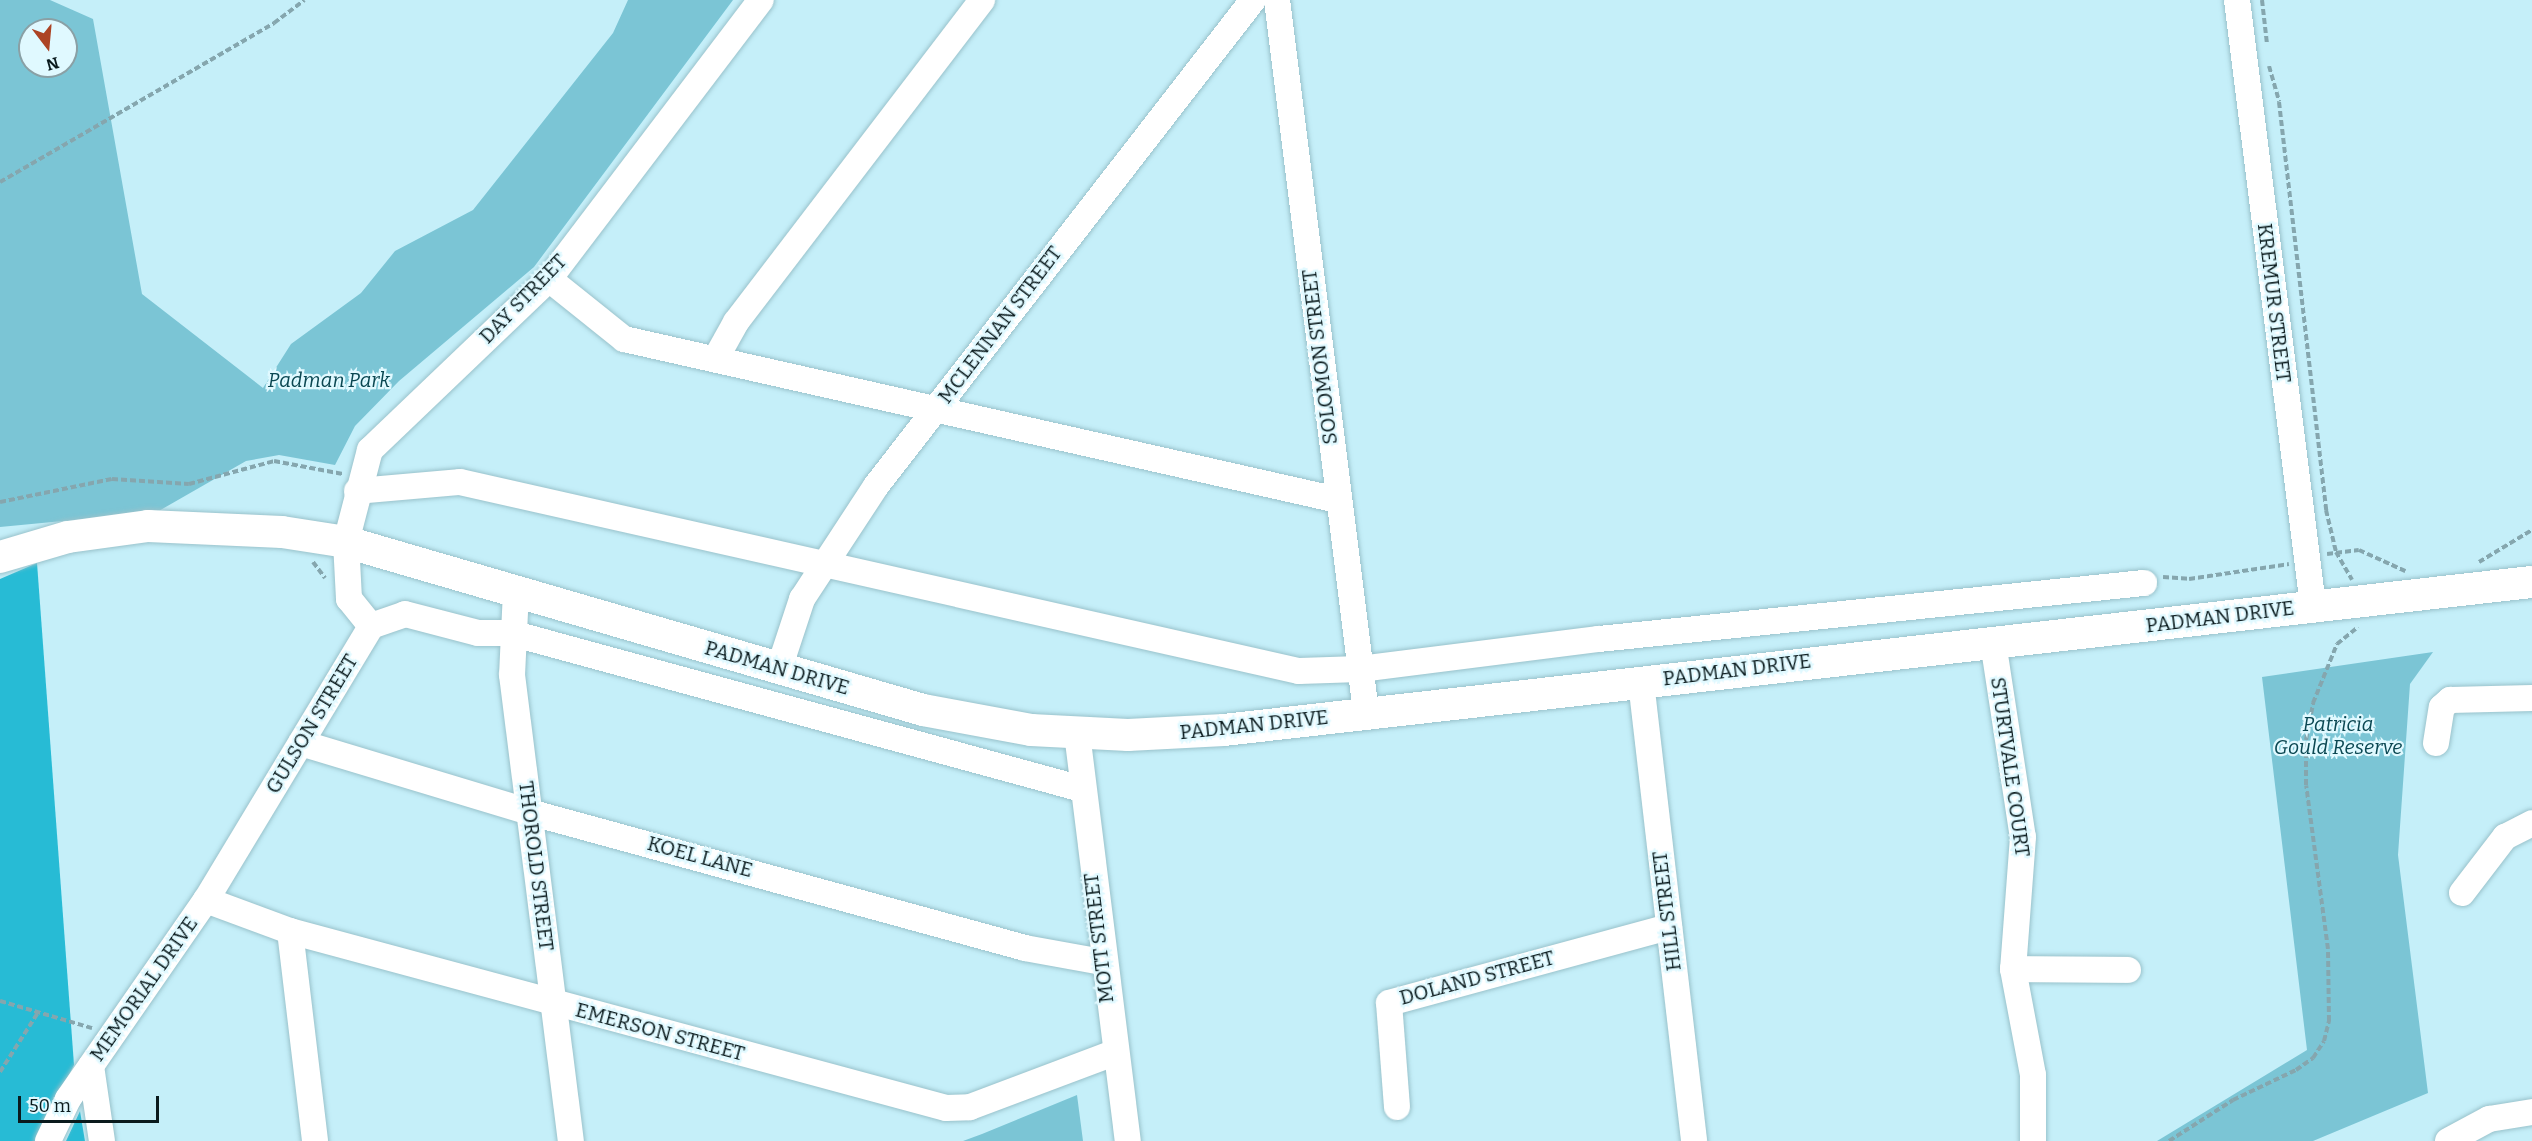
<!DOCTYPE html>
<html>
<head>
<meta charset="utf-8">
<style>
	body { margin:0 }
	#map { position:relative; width:2532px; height:1141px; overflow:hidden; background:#c5eff9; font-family:Bitter,serif }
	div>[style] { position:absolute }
	.green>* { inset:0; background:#7bc5d5 }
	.forest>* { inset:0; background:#27bbd5 }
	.path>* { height:4px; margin-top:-2px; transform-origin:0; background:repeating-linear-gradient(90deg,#85a6ae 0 6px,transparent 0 9px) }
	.roads { filter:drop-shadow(0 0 2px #99c2cb) drop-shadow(0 0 2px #99c2cb) }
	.minor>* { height:26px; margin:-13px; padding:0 13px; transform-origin:13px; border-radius:13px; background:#fff }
	.major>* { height:32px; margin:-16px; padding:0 16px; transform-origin:16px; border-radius:16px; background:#fff }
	span { translate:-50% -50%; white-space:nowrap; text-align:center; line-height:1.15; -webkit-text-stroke:4.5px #e0f9ff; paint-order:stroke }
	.street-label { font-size:20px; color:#0a1a1d }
	.park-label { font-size:20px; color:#0a4752; font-style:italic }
	.north { position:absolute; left:18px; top:18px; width:60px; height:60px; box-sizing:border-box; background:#e0f9ff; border:2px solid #8aa0a5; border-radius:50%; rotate:164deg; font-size:16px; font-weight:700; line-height:24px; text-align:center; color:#0a1a1d }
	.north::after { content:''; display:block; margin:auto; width:21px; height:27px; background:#ac4425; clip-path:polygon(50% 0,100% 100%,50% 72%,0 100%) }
	.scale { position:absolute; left:18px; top:1096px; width:141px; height:27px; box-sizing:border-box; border:3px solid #0a1a1d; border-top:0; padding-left:8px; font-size:18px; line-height:21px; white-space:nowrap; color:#0a1a1d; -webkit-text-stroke:4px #e0f9ff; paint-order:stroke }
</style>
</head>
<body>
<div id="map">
	<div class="green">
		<div style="clip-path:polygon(evenodd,0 0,50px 0,93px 19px,142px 294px,263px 388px,291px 344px,361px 293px,395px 251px,473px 210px,613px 33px,628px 0,733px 0,534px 267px,399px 381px,355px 426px,335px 465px,279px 455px,246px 461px,157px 512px,0 527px,0 0,30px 30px,66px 30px,66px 66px,30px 66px,30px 30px)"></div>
		<div style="clip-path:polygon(2433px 652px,2410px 684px,2398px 855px,2428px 1093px,2313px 1141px,2157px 1141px,2307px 1050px,2262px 677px)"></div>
		<div style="clip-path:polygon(1077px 1095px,1083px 1141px,963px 1141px,982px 1134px)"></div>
	</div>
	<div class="forest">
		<div style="clip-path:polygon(37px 563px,74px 1065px,35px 1141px,0 1141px,0 579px)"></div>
		<div style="clip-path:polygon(80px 1111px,85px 1141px,66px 1141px)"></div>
	</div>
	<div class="path">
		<div style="left:2262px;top:0;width:44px;rotate:83.5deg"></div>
		<div style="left:2269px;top:66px;width:37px;rotate:74deg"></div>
		<div style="left:2279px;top:102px;width:411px;rotate:83.4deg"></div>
		<div style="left:2326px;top:510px;width:43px;rotate:76.6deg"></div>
		<div style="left:2336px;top:552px;width:32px;rotate:60deg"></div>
		<div style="left:0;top:182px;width:317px;rotate:-30.1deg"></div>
		<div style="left:274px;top:23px;width:38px;rotate:-37deg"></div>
		<div style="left:0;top:502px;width:114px;rotate:-11.6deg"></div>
		<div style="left:112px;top:479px;width:77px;rotate:3.7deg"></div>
		<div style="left:189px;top:484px;width:88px;rotate:-15.1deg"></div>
		<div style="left:274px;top:461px;width:70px;rotate:10.7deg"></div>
		<div style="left:2327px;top:554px;width:32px;rotate:-7deg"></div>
		<div style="left:2359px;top:550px;width:51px;rotate:24.5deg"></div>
		<div style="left:313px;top:562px;width:20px;rotate:53deg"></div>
		<div style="left:2479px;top:562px;width:62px;rotate:-31.1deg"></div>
		<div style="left:2163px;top:577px;width:26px;rotate:4deg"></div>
		<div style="left:2189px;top:579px;width:101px;rotate:-8.5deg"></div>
		<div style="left:0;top:1001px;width:96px;rotate:16.4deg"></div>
		<div style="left:0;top:1072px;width:72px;rotate:-57.4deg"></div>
		<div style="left:2169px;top:1141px;width:76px;rotate:-32.6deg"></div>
		<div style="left:2233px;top:1100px;width:70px;rotate:-25.5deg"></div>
		<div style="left:2296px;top:1070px;width:21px;rotate:-35deg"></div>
		<div style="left:2313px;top:1058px;width:20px;rotate:-57deg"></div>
		<div style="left:2324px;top:1041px;width:21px;rotate:-76deg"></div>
		<div style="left:2329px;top:1021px;width:72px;rotate:-90.8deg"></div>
		<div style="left:2328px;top:949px;width:165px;rotate:-97.6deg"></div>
		<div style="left:2306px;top:785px;width:45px;rotate:-90deg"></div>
		<div style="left:2306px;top:740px;width:38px;rotate:-79deg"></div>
		<div style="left:2313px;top:703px;width:64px;rotate:-67.9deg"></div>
		<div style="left:2337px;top:644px;width:27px;rotate:-39deg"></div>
	</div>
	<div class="roads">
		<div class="minor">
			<div style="left:1277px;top:0;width:719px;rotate:82.88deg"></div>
			<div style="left:2237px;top:0;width:611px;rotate:82.85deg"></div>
			<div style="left:549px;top:279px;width:96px;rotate:38.7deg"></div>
			<div style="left:624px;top:339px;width:732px;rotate:12.71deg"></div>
			<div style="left:716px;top:358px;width:41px;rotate:-60.9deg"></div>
			<div style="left:736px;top:322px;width:405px;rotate:-52.6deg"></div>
			<div style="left:357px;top:491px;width:103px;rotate:-5deg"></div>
			<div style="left:460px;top:482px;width:860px;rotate:12.7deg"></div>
			<div style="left:1299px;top:671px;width:61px;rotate:-1.9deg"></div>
			<div style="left:1360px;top:669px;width:241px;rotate:-7.2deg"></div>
			<div style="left:1599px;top:639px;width:548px;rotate:-5.87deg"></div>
			<div style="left:516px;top:591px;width:84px;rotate:92.7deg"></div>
			<div style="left:512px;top:675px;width:470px;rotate:82.8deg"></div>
			<div style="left:371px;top:626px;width:35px;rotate:-129deg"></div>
			<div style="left:349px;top:599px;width:57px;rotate:-93deg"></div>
			<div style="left:346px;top:542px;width:95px;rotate:-75.4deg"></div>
			<div style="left:370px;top:450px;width:248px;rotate:-43.7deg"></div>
			<div style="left:549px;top:279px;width:350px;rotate:-52.8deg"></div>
			<div style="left:371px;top:626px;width:36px;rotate:-19deg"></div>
			<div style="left:405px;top:614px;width:75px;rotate:14.6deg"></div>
			<div style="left:478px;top:633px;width:33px"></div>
			<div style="left:511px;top:633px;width:592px;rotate:15.28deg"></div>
			<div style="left:1993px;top:642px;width:197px;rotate:81.3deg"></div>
			<div style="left:2023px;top:837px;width:132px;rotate:94.3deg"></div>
			<div style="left:2013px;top:969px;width:108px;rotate:79.3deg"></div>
			<div style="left:2033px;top:1075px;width:66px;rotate:90deg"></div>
			<div style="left:779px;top:669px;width:74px;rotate:-71.8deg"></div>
			<div style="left:802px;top:599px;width:135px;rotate:-56.8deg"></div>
			<div style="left:876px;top:486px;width:615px;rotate:-52.2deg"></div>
			<div style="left:1641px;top:682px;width:462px;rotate:83.4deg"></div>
			<div style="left:1077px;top:733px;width:411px;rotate:82.9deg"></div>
			<div style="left:301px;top:743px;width:238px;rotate:16.8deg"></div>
			<div style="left:529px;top:812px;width:514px;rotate:15.33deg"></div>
			<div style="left:1025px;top:948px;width:78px;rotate:10.3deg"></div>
			<div style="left:2436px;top:743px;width:36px;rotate:-81deg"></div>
			<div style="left:2442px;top:707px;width:11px;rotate:-41deg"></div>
			<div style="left:2450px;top:700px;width:82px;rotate:-1.4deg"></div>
			<div style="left:2462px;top:893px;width:71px;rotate:-52.5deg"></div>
			<div style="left:2505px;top:837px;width:30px;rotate:-27deg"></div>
			<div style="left:206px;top:900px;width:90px;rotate:20.3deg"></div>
			<div style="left:290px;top:931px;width:679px;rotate:15.1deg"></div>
			<div style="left:946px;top:1108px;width:24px;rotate:-2deg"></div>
			<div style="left:970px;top:1107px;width:154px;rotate:-20.6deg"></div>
			<div style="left:290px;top:931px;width:211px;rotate:83.2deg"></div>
			<div style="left:2013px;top:969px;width:115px;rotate:0.5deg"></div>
			<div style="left:91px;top:1066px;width:76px;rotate:81.7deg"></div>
			<div style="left:1397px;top:1107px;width:104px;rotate:-94.4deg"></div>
			<div style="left:1389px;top:1003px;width:290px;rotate:-15.2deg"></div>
			<div style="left:48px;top:1141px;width:47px;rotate:-64.5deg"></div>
			<div style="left:68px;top:1099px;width:242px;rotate:-55.3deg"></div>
			<div style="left:206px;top:900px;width:320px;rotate:-58.9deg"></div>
			<div style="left:2448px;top:1141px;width:47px;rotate:-28.2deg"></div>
			<div style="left:2489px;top:1119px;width:44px;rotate:-9.2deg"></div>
		</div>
		<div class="major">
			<div style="left:0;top:557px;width:71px;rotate:-16.4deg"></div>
			<div style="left:68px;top:537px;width:81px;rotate:-7.8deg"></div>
			<div style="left:148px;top:526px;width:134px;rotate:2.6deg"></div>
			<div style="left:282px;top:532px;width:65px;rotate:8.9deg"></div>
			<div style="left:346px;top:542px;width:601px;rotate:16.23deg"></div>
			<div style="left:923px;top:710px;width:110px;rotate:10.5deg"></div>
			<div style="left:1031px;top:730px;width:97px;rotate:3deg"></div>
			<div style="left:1128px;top:735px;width:96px;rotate:-3deg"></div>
			<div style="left:1224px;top:730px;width:1316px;rotate:-6.46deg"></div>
		</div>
	</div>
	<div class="street-label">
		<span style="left:523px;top:299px;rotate:-46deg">DAY STREET</span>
		<span style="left:2274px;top:303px;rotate:83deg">KREMUR STREET</span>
		<span style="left:1000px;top:325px;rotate:-53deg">MCLENNAN STREET</span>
		<span style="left:1320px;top:357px;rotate:-97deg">SOLOMON STREET</span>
		<span style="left:2220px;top:617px;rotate:-7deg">PADMAN DRIVE</span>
		<span style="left:777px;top:668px;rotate:16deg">PADMAN DRIVE</span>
		<span style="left:1737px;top:670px;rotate:-7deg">PADMAN DRIVE</span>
		<span style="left:312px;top:724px;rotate:-59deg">GULSON STREET</span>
		<span style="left:1254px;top:725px;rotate:-6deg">PADMAN DRIVE</span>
		<span style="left:2010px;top:767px;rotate:82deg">STURTVALE COURT</span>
		<span style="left:700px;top:857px;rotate:15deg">KOEL LANE</span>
		<span style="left:536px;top:866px;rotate:83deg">THOROLD STREET</span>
		<span style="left:1667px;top:911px;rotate:-97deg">HILL STREET</span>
		<span style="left:1099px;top:938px;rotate:-97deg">MOTT STREET</span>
		<span style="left:1477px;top:978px;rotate:-15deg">DOLAND STREET</span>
		<span style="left:144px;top:989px;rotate:-55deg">MEMORIAL DRIVE</span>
		<span style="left:660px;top:1032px;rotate:15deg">EMERSON STREET</span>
	</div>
	<div class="park-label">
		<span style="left:329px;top:380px">Padman Park</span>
		<span style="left:2338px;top:736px">Patricia<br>Gould Reserve</span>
	</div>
	<div class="north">N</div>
	<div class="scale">50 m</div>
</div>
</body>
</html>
